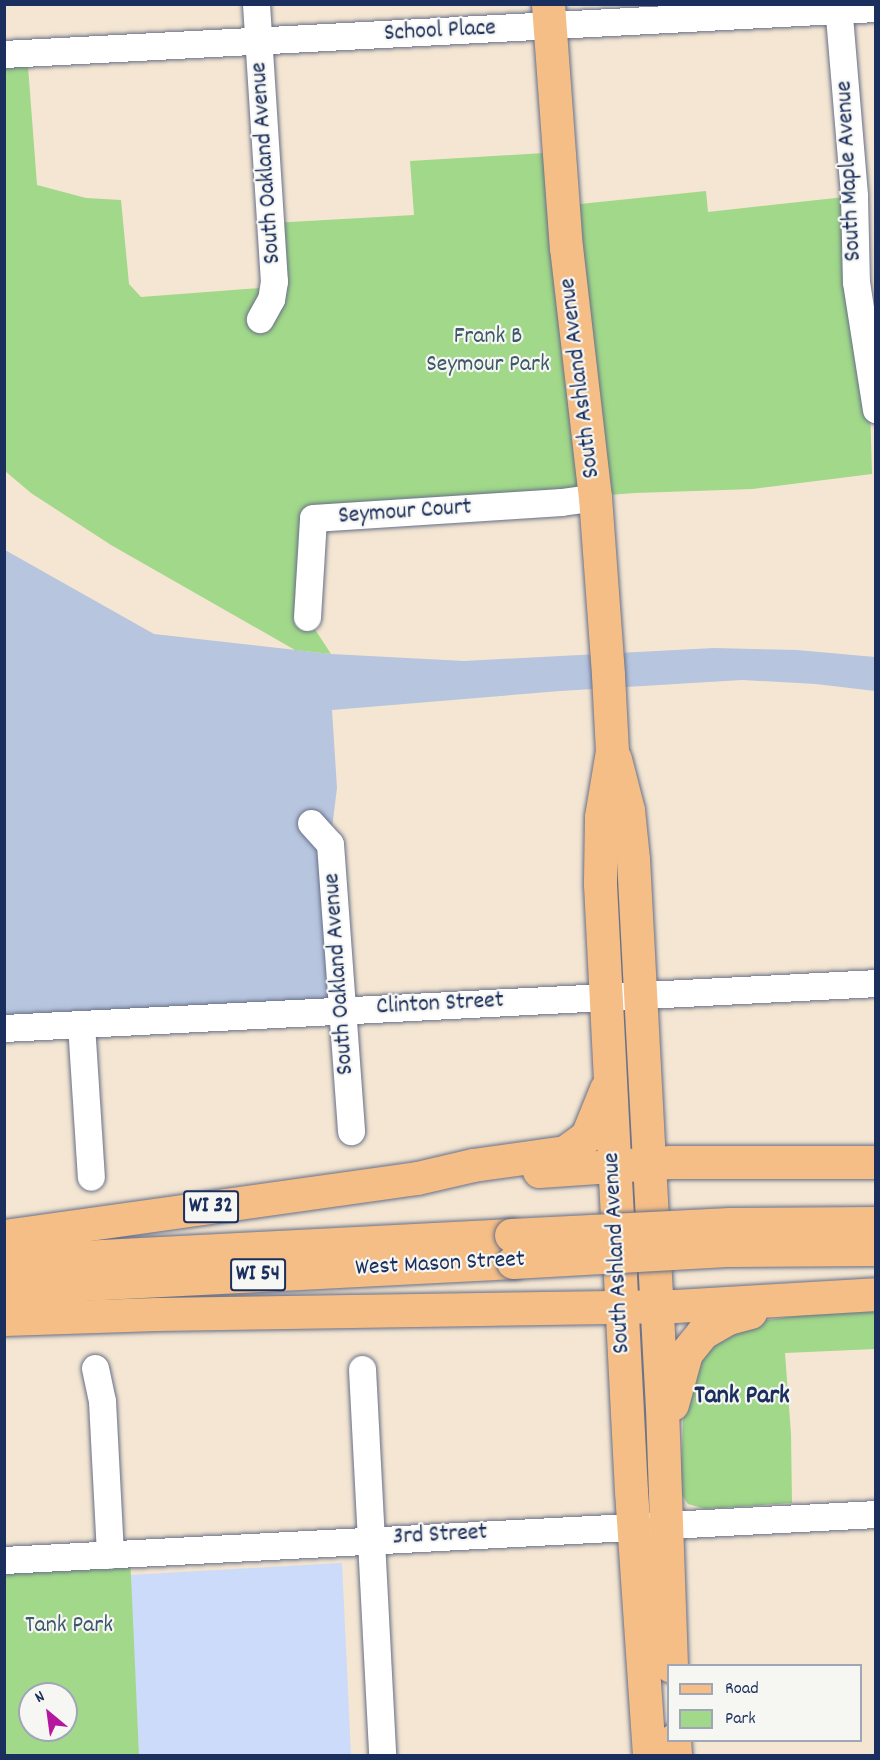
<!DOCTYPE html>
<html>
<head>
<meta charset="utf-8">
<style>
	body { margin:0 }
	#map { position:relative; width:880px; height:1760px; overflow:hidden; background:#f4e6d2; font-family:Dekko,sans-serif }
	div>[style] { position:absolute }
	.built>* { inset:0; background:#cbdbf9 }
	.industrial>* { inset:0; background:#b7c5de }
	.green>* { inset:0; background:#a1d889 }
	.roads { filter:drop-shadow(0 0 2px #676f87) drop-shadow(0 0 2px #676f87) }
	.minor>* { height:27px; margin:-13.5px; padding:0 13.5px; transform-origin:13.5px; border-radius:13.5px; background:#fff }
	.major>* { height:33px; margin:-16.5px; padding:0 16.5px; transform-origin:16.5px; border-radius:16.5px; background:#f5be86 }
	.bridges { filter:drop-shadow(0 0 2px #676f87) drop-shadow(0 0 2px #676f87) }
	.major-bridge>* { height:33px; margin:-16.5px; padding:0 16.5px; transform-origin:16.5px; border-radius:16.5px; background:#f5be86 }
	span { translate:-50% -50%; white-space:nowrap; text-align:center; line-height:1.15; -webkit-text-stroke:4.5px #f6f6f2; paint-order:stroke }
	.shield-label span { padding:2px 4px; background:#f6f6f2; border:2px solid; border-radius:4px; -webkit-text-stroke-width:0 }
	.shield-label { font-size:22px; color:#1b2f5e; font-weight:700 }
	.street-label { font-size:24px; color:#1b2f5e }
	.park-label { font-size:24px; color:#3c5969 }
	.neighbourhood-label { font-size:26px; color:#1b2f5e; font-weight:700 }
	.frame { position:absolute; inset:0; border:6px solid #1b2f5e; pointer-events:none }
	.legend { position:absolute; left:667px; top:1664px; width:195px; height:78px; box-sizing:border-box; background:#f6f6f2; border:2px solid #9ea6b7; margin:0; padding:8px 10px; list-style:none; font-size:18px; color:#1b2f5e }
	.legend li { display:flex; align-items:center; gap:12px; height:30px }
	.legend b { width:30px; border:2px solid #9ea6b7 }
	.north { position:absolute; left:18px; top:1682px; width:60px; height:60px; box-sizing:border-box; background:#f6f6f2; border:2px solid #9ea6b7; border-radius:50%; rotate:331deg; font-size:16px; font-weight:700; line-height:24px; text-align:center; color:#1b2f5e }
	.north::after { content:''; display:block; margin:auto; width:21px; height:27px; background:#b5179e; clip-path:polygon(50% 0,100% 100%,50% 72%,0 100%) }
</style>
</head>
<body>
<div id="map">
	<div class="built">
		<div style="clip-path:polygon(342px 1563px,351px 1755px,139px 1755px,130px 1575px)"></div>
	</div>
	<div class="industrial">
		<div style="clip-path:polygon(5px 550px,154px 634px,331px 654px,464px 661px,714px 648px,797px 650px,875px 657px,875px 691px,816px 684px,742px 680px,560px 691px,332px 710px,337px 788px,330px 844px,344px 1011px,5px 1028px)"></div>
	</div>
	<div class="green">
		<div style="clip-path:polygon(27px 53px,37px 185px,86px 198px,121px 200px,129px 284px,141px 297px,274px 287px,272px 223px,414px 215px,410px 161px,544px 153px,551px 207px,706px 191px,708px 212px,854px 196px,869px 372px,872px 474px,753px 489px,635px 493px,313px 518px,307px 617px,331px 654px,295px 650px,111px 545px,31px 493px,5px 471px,4px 54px)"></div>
		<div style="clip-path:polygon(875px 1305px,875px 1349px,785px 1353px,791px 1434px,792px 1503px,706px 1509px,688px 1504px,680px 1492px,684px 1399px,701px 1347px,760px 1321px)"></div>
		<div style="clip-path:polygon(evenodd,130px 1554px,139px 1755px,5px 1755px,4px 1560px,130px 1554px,30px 1694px,66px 1694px,66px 1730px,30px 1730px,30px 1694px)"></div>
	</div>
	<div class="roads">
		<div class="minor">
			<div style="left:256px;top:4px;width:278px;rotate:86.3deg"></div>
			<div style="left:274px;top:281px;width:18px;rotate:99deg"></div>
			<div style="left:271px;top:299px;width:23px;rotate:119deg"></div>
			<div style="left:838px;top:4px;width:193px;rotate:85.2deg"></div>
			<div style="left:854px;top:196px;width:86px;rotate:88.7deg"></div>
			<div style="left:856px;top:282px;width:129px;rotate:81.1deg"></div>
			<div style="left:4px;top:54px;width:873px;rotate:-3.02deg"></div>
			<div style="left:307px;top:617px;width:99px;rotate:-86.5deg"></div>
			<div style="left:313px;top:518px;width:249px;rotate:-3.7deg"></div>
			<div style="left:561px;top:502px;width:34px;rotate:-8deg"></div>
			<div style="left:311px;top:823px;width:28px;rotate:48deg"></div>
			<div style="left:330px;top:844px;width:288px;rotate:85.8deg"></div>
			<div style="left:81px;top:1024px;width:153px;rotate:86.3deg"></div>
			<div style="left:4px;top:1028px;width:873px;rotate:-2.95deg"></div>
			<div style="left:95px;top:1368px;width:34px;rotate:78deg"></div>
			<div style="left:102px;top:1401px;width:154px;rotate:87deg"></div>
			<div style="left:362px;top:1369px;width:388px;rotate:87deg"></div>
			<div style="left:4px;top:1560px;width:873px;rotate:-3.02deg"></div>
		</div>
		<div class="major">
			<div style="left:548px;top:4px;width:244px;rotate:85.8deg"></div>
			<div style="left:566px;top:247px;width:252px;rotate:83.4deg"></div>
			<div style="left:595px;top:497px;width:178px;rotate:85.8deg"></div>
			<div style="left:608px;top:675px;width:76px;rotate:87deg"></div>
			<div style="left:612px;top:751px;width:67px;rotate:99.5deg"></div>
			<div style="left:601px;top:817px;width:67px;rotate:90.9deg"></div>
			<div style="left:600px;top:884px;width:608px;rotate:87.08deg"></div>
			<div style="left:631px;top:1491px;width:266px;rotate:86.1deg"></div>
			<div style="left:615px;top:759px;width:53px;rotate:75.7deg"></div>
			<div style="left:628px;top:810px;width:49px;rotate:84.2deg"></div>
			<div style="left:633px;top:859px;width:550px;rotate:86.98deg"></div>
			<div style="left:662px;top:1408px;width:258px;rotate:88deg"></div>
			<div style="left:539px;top:1171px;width:131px;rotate:-3.9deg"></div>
			<div style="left:670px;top:1162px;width:206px"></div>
			<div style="left:4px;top:1236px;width:417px;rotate:-8deg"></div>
			<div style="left:417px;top:1178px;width:57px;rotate:-13.1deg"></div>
			<div style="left:473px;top:1165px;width:93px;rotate:-8deg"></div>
			<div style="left:565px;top:1152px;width:27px;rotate:-36deg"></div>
			<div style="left:587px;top:1136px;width:51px;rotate:-68deg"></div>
			<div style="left:4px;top:1261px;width:508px;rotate:-2.94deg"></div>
			<div style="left:4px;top:1288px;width:510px;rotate:-2.92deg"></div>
			<div style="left:4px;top:1319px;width:153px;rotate:-1.9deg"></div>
			<div style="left:157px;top:1314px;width:518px;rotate:-0.88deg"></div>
			<div style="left:675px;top:1306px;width:201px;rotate:-3.4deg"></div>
			<div style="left:672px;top:1404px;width:53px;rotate:-74.6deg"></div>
			<div style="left:686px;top:1353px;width:26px;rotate:-51deg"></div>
			<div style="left:702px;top:1333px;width:30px;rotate:-30deg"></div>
			<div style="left:728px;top:1318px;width:23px;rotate:-15deg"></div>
			<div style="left:674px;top:1740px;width:16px;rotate:86deg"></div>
		</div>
	</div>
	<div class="bridges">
		<div class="major-bridge">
			<div style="left:511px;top:1235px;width:219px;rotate:-2.9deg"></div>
			<div style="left:730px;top:1224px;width:146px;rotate:-0.4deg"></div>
			<div style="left:513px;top:1262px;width:218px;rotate:-3.2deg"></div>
			<div style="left:731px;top:1250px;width:145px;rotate:-0.4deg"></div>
		</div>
	</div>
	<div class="shield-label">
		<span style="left:211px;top:1207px">WI 32</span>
		<span style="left:258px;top:1275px">WI 54</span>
	</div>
	<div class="street-label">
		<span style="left:440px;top:32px;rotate:-3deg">School Place</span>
		<span style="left:267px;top:163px;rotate:-94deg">South Oakland Avenue</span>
		<span style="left:850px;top:171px;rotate:-93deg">South Maple Avenue</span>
		<span style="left:581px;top:378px;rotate:-97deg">South Ashland Avenue</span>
		<span style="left:405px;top:513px;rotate:-4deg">Seymour Court</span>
		<span style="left:340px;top:974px;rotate:-94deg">South Oakland Avenue</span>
		<span style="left:440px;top:1005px;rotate:-3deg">Clinton Street</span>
		<span style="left:618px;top:1253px;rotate:-93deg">South Ashland Avenue</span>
		<span style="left:440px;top:1265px;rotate:-3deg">West Mason Street</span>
		<span style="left:440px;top:1536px;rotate:-3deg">3rd Street</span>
	</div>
	<div class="park-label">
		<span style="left:488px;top:352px">Frank B<br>Seymour Park</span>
		<span style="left:69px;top:1627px">Tank Park</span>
	</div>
	<div class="neighbourhood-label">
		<span style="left:742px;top:1397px">Tank Park</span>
	</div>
	<div class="frame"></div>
	<ul class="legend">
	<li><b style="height:8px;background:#f5be86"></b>Road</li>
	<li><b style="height:16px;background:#a1d889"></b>Park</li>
	</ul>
	<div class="north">N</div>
</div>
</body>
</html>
